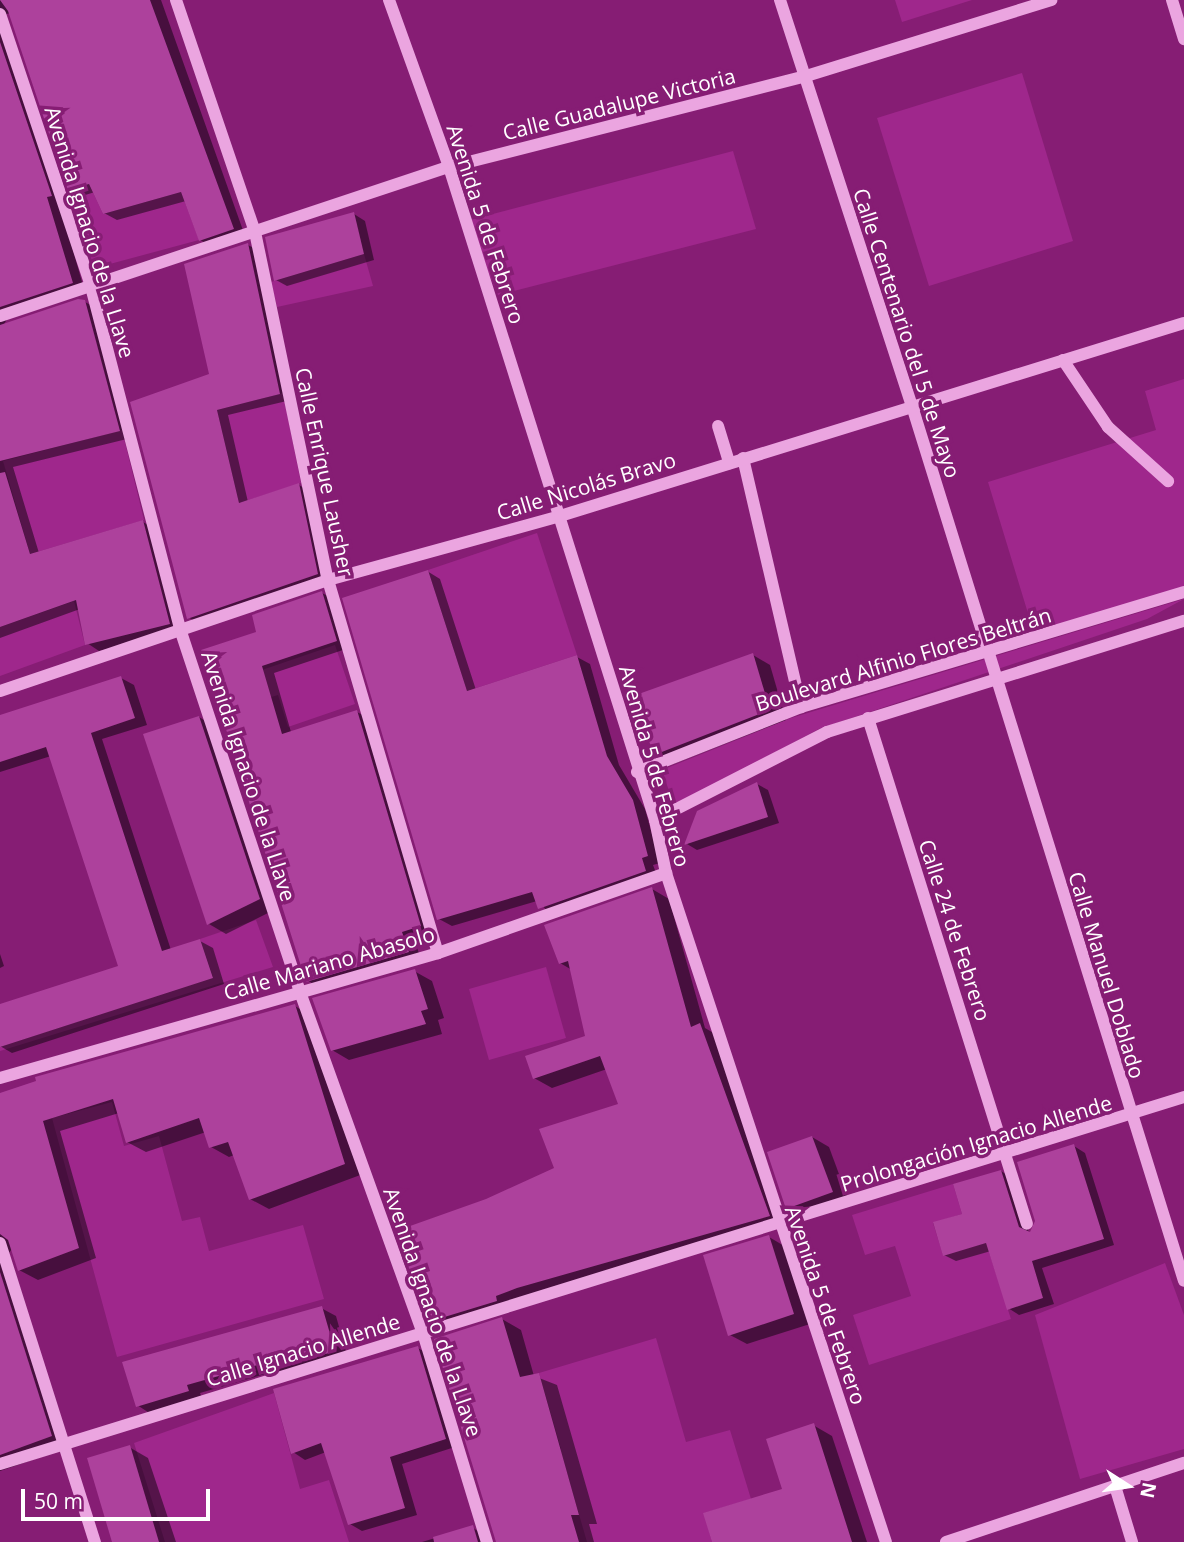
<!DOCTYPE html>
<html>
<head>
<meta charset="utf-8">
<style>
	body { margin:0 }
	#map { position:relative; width:1184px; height:1542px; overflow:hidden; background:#861d74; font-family:"Open Sans",sans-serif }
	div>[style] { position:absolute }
	.green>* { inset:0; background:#9f278c }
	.shadow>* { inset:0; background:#0007 }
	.building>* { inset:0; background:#ad419c }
	.minor>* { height:12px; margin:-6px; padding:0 6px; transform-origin:6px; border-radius:6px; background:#eba5e0 }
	span { translate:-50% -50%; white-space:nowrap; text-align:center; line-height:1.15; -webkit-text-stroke:7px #861d74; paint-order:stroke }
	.street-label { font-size:21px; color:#fff }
	.north { position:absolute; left:1093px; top:1451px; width:70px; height:70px; -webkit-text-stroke:5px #861d74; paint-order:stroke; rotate:102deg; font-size:19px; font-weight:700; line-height:28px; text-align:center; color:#fff }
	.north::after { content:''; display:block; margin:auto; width:24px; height:32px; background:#fff; clip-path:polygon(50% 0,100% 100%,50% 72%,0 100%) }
	.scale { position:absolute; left:21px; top:1489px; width:189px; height:32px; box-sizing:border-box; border:4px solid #fff; border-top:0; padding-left:9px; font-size:21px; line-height:24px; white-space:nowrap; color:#fff; -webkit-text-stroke:5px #861d74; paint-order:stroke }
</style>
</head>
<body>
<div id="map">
	<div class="green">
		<div style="clip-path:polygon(895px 0,972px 0,902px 22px)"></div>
		<div style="clip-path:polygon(1022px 73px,1073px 241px,929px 286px,877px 118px)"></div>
		<div style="clip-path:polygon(733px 151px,756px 229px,498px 295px,466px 221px)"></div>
		<div style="clip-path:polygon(89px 184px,103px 214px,181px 192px,199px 240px,95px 268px,65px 191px)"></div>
		<div style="clip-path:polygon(364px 254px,373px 286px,277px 307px,271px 282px)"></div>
		<div style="clip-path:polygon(1184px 379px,1184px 587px,1034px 633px,988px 482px,1156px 430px,1145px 391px)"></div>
		<div style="clip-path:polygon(283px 393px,301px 483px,239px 503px,217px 410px)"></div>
		<div style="clip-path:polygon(122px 430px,144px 520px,30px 554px,3px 461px)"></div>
		<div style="clip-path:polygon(537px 533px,577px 655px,467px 691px,428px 570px)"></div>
		<div style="clip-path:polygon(1184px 599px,1147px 619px,819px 729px,674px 806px,662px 770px,791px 718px)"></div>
		<div style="clip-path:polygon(74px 601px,85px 645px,0 676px,0 627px)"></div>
		<div style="clip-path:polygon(335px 645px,355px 704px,288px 727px,278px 695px,268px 698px,259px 671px)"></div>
		<div style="clip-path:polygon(256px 920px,273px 967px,0 1051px,0 1047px,213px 977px,200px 939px)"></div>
		<div style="clip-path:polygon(546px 967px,566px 1038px,489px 1060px,469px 989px)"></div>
		<div style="clip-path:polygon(112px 1102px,124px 1146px,159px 1136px,182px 1221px,200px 1217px,209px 1251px,303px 1225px,324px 1299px,117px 1357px,52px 1118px)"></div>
		<div style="clip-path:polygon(953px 1184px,962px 1214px,933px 1223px,943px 1255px,986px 1243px,1011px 1319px,869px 1365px,853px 1315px,911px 1296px,895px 1246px,865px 1255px,852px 1215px)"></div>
		<div style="clip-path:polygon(1165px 1263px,1184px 1315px,1184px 1449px,1080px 1479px,1035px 1315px)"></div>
		<div style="clip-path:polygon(656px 1338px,686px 1442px,730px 1430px,751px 1499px,704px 1513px,712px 1542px,587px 1542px,567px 1473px,531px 1458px,561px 1449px,539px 1373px)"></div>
		<div style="clip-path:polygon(274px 1393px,300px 1489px,329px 1480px,349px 1542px,165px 1542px,134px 1443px)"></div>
	</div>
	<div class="shadow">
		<div style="clip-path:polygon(0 0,161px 0,245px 236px,213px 247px,200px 240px,186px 201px,117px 220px,104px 213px,95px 192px,82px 196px,70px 189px,11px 13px,6px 14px,84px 289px,10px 314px,3px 326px,85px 302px,98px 309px,131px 438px,13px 467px,39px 553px,143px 522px,155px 529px,181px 631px,99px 651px,87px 643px,80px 609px,0 638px)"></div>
		<div style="clip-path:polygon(354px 214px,365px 221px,374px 260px,287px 286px,276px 280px)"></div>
		<div style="clip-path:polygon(248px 245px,259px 251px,291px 400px,228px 415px,248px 502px,299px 485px,310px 492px,328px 580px,199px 624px,188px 617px,211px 375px)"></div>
		<div style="clip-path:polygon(427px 571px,440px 579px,476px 690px,577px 657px,590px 664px,619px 765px,645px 809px,660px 863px,653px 865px,658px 878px,552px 915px,537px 901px,452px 926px,439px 919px)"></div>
		<div style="clip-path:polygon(322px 593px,335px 600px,349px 648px,274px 673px,291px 732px,357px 712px,370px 719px,433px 933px,414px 939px,421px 959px,320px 988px,307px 980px,203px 651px,258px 633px)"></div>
		<div style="clip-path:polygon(753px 655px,770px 665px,786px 720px,673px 764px,655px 754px)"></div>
		<div style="clip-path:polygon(121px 678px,134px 685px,147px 725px,102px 739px,171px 950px,200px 941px,213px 948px,224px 984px,12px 1053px,0 1046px,0 1006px,120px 967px,51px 756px,0 772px,0 717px)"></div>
		<div style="clip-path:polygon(199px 717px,216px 727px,276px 909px,226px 934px,209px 924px,146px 735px)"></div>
		<div style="clip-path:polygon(757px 784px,768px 790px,779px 823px,697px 850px,687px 844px)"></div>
		<div style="clip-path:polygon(652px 889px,669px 899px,705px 1028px,717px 1035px,786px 1226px,447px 1331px,430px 1321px,487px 1201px,556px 1169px,621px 1105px,607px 1069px,552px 1088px,534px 1078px,587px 1037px,572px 970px,560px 963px)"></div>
		<div style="clip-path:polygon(0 954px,4px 966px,0 968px)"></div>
		<div style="clip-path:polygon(414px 971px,432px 981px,444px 1018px,438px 1020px,442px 1034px,349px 1060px,332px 1050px)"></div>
		<div style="clip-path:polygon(295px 1006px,313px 1017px,363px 1174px,269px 1209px,250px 1199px,234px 1155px,229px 1157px,211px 1147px,206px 1132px,146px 1152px,127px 1142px,119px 1113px,60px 1131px,96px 1258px,38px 1280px,19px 1270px,12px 1249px,9px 1253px,70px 1447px,0 1471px,0 1095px)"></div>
		<div style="clip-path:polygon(812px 1137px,829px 1147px,849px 1201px,804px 1218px,787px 1208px)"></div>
		<div style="clip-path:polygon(1074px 1146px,1085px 1153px,1114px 1245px,1042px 1268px,1054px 1304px,1019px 1315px,1008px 1308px,991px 1251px,956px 1261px,944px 1255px,964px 1215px,1001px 1171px,1012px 1178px,1030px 1236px)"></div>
		<div style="clip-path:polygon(769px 1237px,786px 1247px,810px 1324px,747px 1344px,730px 1335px)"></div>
		<div style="clip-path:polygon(321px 1308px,336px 1316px,348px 1359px,284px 1379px,272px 1372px,200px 1393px,202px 1398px,151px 1414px,137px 1405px)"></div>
		<div style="clip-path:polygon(502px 1319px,521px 1330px,534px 1376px,557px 1385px,597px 1524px,589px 1524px,594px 1542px,496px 1542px)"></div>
		<div style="clip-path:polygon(418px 1348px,430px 1355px,458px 1446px,402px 1464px,417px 1515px,362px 1531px,350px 1524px,326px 1452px,305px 1460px,293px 1452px)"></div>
		<div style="clip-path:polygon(813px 1425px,832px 1436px,867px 1542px,715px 1542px,785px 1490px)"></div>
		<div style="clip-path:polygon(129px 1447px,148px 1458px,176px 1542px,114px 1542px)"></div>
		<div style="clip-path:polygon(472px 1527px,493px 1542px,422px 1542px)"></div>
	</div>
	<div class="building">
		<div style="clip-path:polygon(0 0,150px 0,234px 229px,199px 241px,181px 192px,103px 214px,89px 184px,68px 190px,8px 11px)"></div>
		<div style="clip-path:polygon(0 42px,52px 196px,47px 197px,73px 283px,0 307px)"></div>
		<div style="clip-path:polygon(354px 212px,364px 254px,274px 281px,265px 237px)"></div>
		<div style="clip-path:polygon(248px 243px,280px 394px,217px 410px,239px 503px,299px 483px,318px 574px,187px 619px,130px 402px,209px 374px,184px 264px)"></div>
		<div style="clip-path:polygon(78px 299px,85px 300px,120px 431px,0 461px,0 325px)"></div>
		<div style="clip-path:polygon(5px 472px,30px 554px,143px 520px,170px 624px,85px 645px,76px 600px,0 627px,0 473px)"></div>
		<div style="clip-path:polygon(428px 570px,467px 691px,577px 655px,607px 756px,633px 800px,648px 856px,642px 858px,646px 871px,538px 909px,532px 892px,437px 920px,342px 598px)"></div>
		<div style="clip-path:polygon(322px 591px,337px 641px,262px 666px,282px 734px,357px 710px,421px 926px,402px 932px,409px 952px,306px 982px,201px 650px,256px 632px,252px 615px)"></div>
		<div style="clip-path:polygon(753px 653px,770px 710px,654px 755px,633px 696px)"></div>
		<div style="clip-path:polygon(121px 676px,135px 718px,91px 733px,162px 951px,200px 939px,213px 978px,0 1047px,0 1004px,118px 966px,46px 747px,0 762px,0 715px)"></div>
		<div style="clip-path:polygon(199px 716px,260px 899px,207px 925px,143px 734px)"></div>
		<div style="clip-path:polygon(757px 782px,768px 817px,684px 845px,697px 811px)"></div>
		<div style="clip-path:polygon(652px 887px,691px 1027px,700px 1023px,770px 1216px,517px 1288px,496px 1296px,497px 1301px,428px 1322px,396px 1231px,486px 1199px,554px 1168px,539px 1129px,618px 1104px,600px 1056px,533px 1079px,525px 1056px,585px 1036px,568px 961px,559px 964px,544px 925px)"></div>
		<div style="clip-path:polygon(415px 969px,428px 1009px,421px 1011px,426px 1024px,331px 1051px,312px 998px)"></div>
		<div style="clip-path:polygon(295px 1004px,345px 1164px,249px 1200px,228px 1142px,209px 1148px,199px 1118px,126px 1143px,113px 1099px,43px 1121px,79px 1248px,18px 1271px,8px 1240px,0 1234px,0 1093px,36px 1081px,35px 1077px)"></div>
		<div style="clip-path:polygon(812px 1136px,833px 1192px,786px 1209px,767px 1152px)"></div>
		<div style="clip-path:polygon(1074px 1144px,1104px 1239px,1032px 1261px,1043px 1298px,1007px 1310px,986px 1243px,943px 1256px,933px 1222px,962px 1214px,953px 1184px,1001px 1170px,1019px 1227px,1030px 1232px,1035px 1221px,1017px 1162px)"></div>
		<div style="clip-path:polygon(769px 1235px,794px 1314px,728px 1336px,703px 1255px)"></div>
		<div style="clip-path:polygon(0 1272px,52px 1436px,0 1455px)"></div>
		<div style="clip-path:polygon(322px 1306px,335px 1351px,268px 1372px,265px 1363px,187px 1385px,189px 1391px,136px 1407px,122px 1362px)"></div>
		<div style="clip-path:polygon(502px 1317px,520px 1377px,539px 1373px,579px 1515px,571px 1515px,579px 1542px,496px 1542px,434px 1339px)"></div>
		<div style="clip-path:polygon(418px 1346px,446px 1439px,390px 1457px,405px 1508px,348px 1525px,321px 1443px,291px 1454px,273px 1389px)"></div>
		<div style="clip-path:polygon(814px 1423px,852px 1542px,712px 1542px,703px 1513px,782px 1489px,766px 1439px)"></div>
		<div style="clip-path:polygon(130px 1445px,159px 1542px,112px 1542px,87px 1458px)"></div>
		<div style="clip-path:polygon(473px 1525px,478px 1542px,434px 1542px,433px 1537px)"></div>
	</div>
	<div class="minor">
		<div style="left:176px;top:0;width:245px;rotate:71.2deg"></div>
		<div style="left:255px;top:232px;width:356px;rotate:78.2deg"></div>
		<div style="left:328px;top:580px;width:389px;rotate:73.6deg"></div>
		<div style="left:389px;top:0;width:177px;rotate:70.2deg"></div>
		<div style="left:449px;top:167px;width:685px;rotate:72.49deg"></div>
		<div style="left:655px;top:820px;width:54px;rotate:78.3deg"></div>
		<div style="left:666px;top:873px;width:704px;rotate:71.8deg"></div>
		<div style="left:780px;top:0;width:427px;rotate:72deg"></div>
		<div style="left:912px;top:406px;width:916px;rotate:72.73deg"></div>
		<div style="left:1172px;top:0;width:41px;rotate:72.9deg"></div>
		<div style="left:0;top:14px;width:284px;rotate:71.5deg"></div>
		<div style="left:90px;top:283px;width:361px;rotate:75.4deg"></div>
		<div style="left:181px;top:632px;width:379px;rotate:71.7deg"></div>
		<div style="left:300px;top:992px;width:363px;rotate:70.2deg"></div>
		<div style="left:423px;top:1333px;width:219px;rotate:73deg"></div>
		<div style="left:0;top:316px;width:473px;rotate:-18.4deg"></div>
		<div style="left:449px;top:167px;width:365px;rotate:-14.3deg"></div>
		<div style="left:803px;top:77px;width:260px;rotate:-17.2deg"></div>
		<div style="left:1063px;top:360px;width:81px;rotate:56.1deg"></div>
		<div style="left:1108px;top:427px;width:81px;rotate:42deg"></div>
		<div style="left:718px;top:426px;width:39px;rotate:73deg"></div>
		<div style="left:743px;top:458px;width:256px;rotate:76.9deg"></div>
		<div style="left:0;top:691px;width:346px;rotate:-18.7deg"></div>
		<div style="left:328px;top:580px;width:241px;rotate:-15.4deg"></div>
		<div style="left:560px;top:516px;width:653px;rotate:-17.19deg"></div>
		<div style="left:868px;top:718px;width:530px;rotate:72.56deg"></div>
		<div style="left:637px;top:772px;width:176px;rotate:-21.6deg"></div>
		<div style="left:801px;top:707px;width:400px;rotate:-16.7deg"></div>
		<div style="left:655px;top:820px;width:193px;rotate:-27.1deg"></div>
		<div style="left:827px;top:732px;width:374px;rotate:-17.3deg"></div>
		<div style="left:0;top:1078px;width:455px;rotate:-15.9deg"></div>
		<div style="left:438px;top:953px;width:242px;rotate:-19.3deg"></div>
		<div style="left:0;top:1243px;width:314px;rotate:72.4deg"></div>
		<div style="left:0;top:1464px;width:1240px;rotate:-17.22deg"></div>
		<div style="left:1115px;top:1486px;width:59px;rotate:73.1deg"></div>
		<div style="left:946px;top:1542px;width:251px;rotate:-18.4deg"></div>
	</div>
	<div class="street-label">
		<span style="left:619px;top:104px;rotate:-14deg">Calle Guadalupe Victoria</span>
		<span style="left:486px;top:224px;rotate:72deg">Avenida 5 de Febrero</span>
		<span style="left:90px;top:232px;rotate:73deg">Avenida Ignacio de la Llave</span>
		<span style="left:907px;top:333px;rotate:72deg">Calle Centenario del 5 de Mayo</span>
		<span style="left:325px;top:472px;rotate:78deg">Calle Enrique Lausher</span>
		<span style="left:586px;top:486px;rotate:-17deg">Calle Nicolás Bravo</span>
		<span style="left:903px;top:659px;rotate:-17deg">Boulevard Alfinio Flores Beltrán</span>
		<span style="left:655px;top:766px;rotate:74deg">Avenida 5 de Febrero</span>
		<span style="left:249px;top:776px;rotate:72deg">Avenida Ignacio de la Llave</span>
		<span style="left:955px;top:930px;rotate:72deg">Calle 24 de Febrero</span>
		<span style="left:329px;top:963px;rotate:-16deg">Calle Mariano Abasolo</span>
		<span style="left:1107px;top:975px;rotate:73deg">Calle Manuel Doblado</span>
		<span style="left:976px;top:1143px;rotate:-17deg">Prolongación Ignacio Allende</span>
		<span style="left:826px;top:1305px;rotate:71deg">Avenida 5 de Febrero</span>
		<span style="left:433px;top:1312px;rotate:71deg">Avenida Ignacio de la Llave</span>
		<span style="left:303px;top:1350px;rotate:-17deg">Calle Ignacio Allende</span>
	</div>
	<div class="north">N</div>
	<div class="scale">50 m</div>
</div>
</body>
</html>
